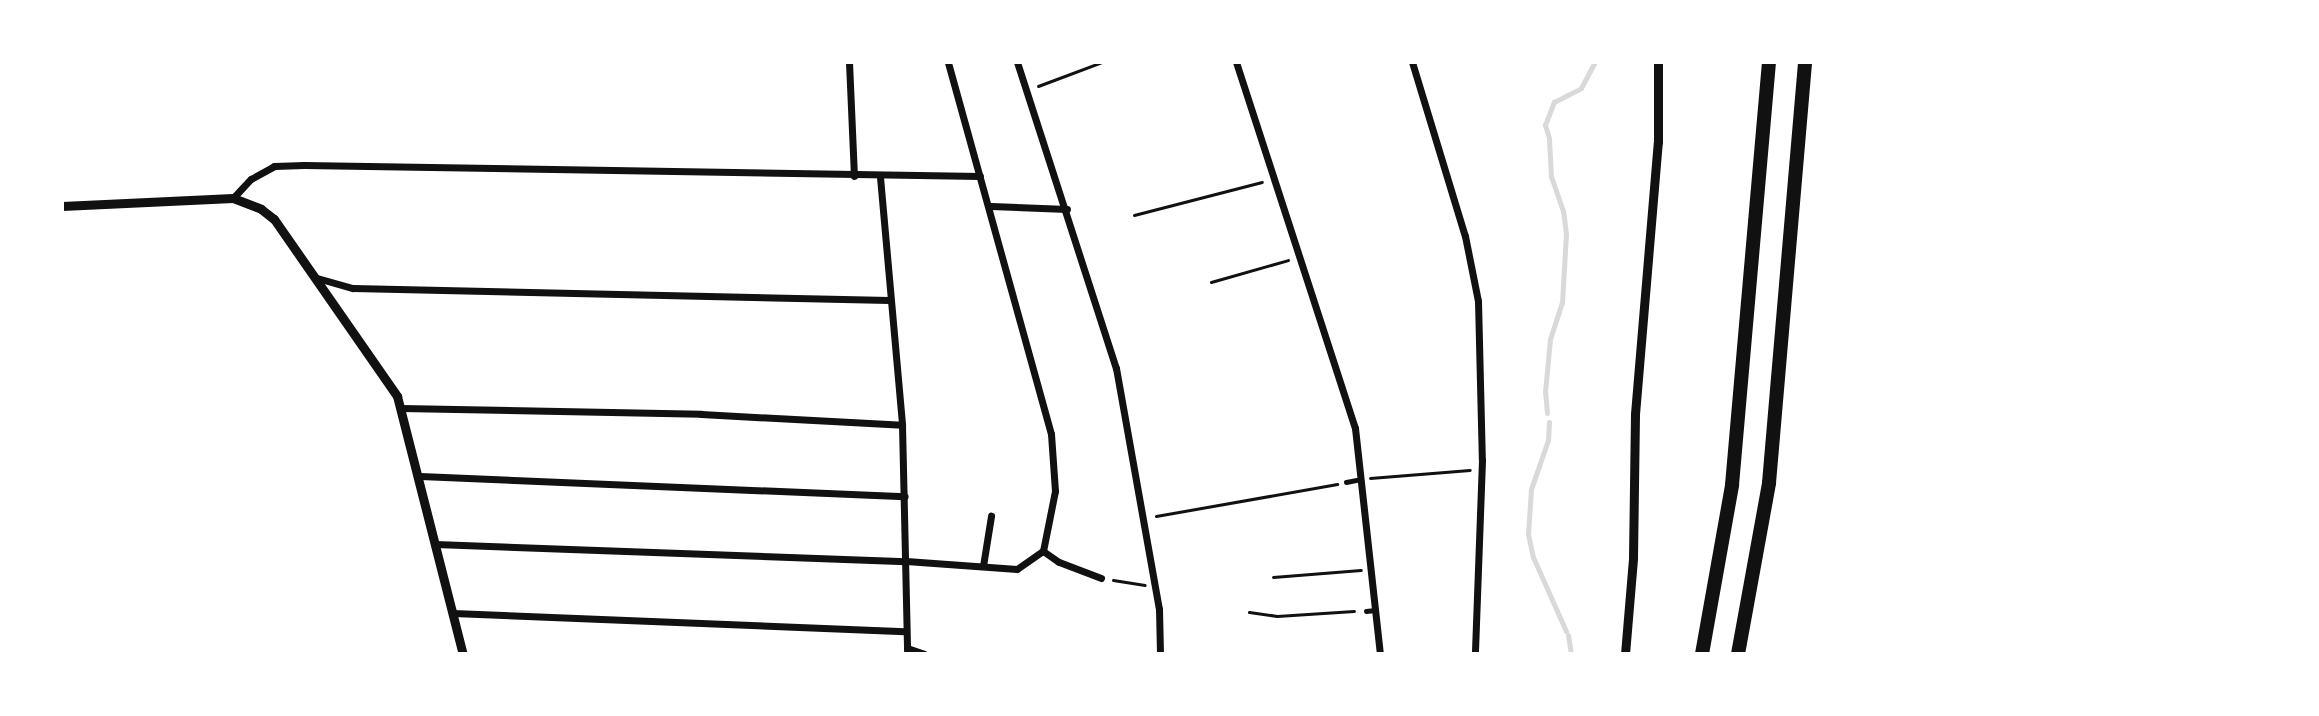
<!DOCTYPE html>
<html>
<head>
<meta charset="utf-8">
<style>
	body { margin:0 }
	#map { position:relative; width:2319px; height:716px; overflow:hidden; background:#fff; font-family:"Titillium Web",sans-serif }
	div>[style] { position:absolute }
	.stream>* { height:5px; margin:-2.5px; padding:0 2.5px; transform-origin:2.5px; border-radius:2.5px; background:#d9d9d9 }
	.path>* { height:3px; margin:-1.5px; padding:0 1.5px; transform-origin:1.5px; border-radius:1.5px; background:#111 }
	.pedestrian>* { height:5px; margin:-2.5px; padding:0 2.5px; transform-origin:2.5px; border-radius:2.5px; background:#111 }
	.minor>* { height:7px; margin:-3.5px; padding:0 3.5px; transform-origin:3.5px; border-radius:3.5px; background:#111 }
	.tertiary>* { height:9px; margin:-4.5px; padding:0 4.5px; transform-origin:4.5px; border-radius:4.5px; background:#111 }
	.motorway>* { height:14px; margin:-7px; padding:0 7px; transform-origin:7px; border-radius:7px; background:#111 }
	span { translate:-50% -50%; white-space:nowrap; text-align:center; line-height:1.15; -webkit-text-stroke:8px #fff; paint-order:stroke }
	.frame { position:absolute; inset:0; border:64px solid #fff; pointer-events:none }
</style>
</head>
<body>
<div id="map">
	<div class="stream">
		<div style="left:1547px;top:413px;width:21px;rotate:-95deg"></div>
		<div style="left:1545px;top:392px;width:53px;rotate:-84.6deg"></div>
		<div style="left:1550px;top:339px;width:38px;rotate:-72deg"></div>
		<div style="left:1562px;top:303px;width:69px;rotate:-86.7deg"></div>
		<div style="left:1566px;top:234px;width:23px;rotate:-97deg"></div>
		<div style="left:1563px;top:211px;width:36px;rotate:-109deg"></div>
		<div style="left:1551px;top:177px;width:39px;rotate:-93deg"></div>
		<div style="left:1549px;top:138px;width:14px;rotate:-107deg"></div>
		<div style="left:1545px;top:125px;width:25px;rotate:-69deg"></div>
		<div style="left:1554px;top:102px;width:30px;rotate:-27deg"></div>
		<div style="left:1581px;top:88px;width:30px;rotate:-62deg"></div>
		<div style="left:1549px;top:422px;width:18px;rotate:93deg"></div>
		<div style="left:1548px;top:440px;width:52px;rotate:109.1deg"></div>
		<div style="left:1531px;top:489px;width:45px;rotate:93.8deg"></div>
		<div style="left:1528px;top:534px;width:24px;rotate:78deg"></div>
		<div style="left:1533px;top:557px;width:81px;rotate:66deg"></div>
		<div style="left:1568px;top:635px;width:19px;rotate:81deg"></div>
	</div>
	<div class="path">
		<div style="left:1038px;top:86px;width:68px;rotate:-20.6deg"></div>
		<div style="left:1134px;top:215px;width:132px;rotate:-14.5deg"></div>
		<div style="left:1211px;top:282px;width:80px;rotate:-15.9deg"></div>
		<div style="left:1370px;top:478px;width:100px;rotate:-4.6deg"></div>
		<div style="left:1156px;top:516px;width:184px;rotate:-10deg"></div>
		<div style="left:1273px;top:577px;width:88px;rotate:-4.5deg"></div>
		<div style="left:1113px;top:580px;width:32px;rotate:9deg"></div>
		<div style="left:1249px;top:612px;width:28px;rotate:8deg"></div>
		<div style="left:1277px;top:616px;width:77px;rotate:-3.7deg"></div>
	</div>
	<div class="pedestrian">
		<div style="left:1346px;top:482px;width:15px;rotate:-11deg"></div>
		<div style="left:1366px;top:611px;width:9px;rotate:-6deg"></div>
	</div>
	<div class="minor">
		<div style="left:849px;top:62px;width:114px;rotate:87.5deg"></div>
		<div style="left:1017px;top:62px;width:322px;rotate:72.1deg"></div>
		<div style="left:1116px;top:368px;width:245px;rotate:79.9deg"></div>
		<div style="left:1159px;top:609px;width:45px;rotate:88.7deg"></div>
		<div style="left:1236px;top:62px;width:385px;rotate:72deg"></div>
		<div style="left:1355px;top:428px;width:227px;rotate:83.7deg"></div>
		<div style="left:1412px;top:62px;width:182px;rotate:73.1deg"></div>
		<div style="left:1465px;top:236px;width:66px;rotate:78.7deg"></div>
		<div style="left:1478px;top:301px;width:159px;rotate:88.6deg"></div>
		<div style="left:1482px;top:460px;width:194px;rotate:92.1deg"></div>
		<div style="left:880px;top:177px;width:249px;rotate:84.9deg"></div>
		<div style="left:902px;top:425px;width:229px;rotate:88.7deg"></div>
		<div style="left:233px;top:198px;width:26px;rotate:-47deg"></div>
		<div style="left:251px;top:179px;width:26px;rotate:-29deg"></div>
		<div style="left:274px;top:166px;width:30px;rotate:-2deg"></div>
		<div style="left:304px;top:165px;width:676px;rotate:0.93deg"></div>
		<div style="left:991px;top:206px;width:76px;rotate:2.3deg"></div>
		<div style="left:317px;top:278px;width:37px;rotate:16deg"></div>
		<div style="left:353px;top:288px;width:536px;rotate:1.28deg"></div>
		<div style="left:401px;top:408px;width:300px;rotate:1.1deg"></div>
		<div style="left:701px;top:414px;width:201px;rotate:3.1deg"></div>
		<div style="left:420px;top:476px;width:485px;rotate:2.4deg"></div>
		<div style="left:435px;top:544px;width:471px;rotate:2.1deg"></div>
		<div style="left:906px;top:561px;width:111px;rotate:4.1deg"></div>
		<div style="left:1017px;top:569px;width:32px;rotate:-35deg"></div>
		<div style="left:1043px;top:551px;width:61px;rotate:-78.7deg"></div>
		<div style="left:1055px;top:491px;width:57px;rotate:-94deg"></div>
		<div style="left:1051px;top:434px;width:386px;rotate:-105.5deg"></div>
		<div style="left:1043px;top:551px;width:19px;rotate:35deg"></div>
		<div style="left:1059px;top:562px;width:45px;rotate:20.9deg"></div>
		<div style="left:983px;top:566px;width:51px;rotate:-80.9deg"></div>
		<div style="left:453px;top:613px;width:452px;rotate:2.3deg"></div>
		<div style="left:907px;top:648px;width:18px;rotate:19deg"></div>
	</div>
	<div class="tertiary">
		<div style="left:62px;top:206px;width:171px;rotate:-2.7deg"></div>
		<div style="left:233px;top:198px;width:30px;rotate:21deg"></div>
		<div style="left:261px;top:209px;width:16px;rotate:38deg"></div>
		<div style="left:274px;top:219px;width:216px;rotate:55.2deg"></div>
		<div style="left:397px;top:396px;width:266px;rotate:75.7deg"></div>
		<div style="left:1625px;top:654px;width:96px;rotate:-85.2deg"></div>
		<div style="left:1633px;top:558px;width:144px;rotate:-89.2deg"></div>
		<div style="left:1635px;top:414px;width:273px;rotate:-85.2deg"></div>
		<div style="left:1658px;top:142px;width:80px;rotate:-90deg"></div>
	</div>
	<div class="motorway">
		<div style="left:1702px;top:654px;width:172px;rotate:-79.9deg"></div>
		<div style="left:1732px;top:485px;width:425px;rotate:-85deg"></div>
		<div style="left:1738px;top:654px;width:174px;rotate:-79.7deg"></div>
		<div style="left:1769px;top:483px;width:423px;rotate:-85.1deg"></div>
	</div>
	<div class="frame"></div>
</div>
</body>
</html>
